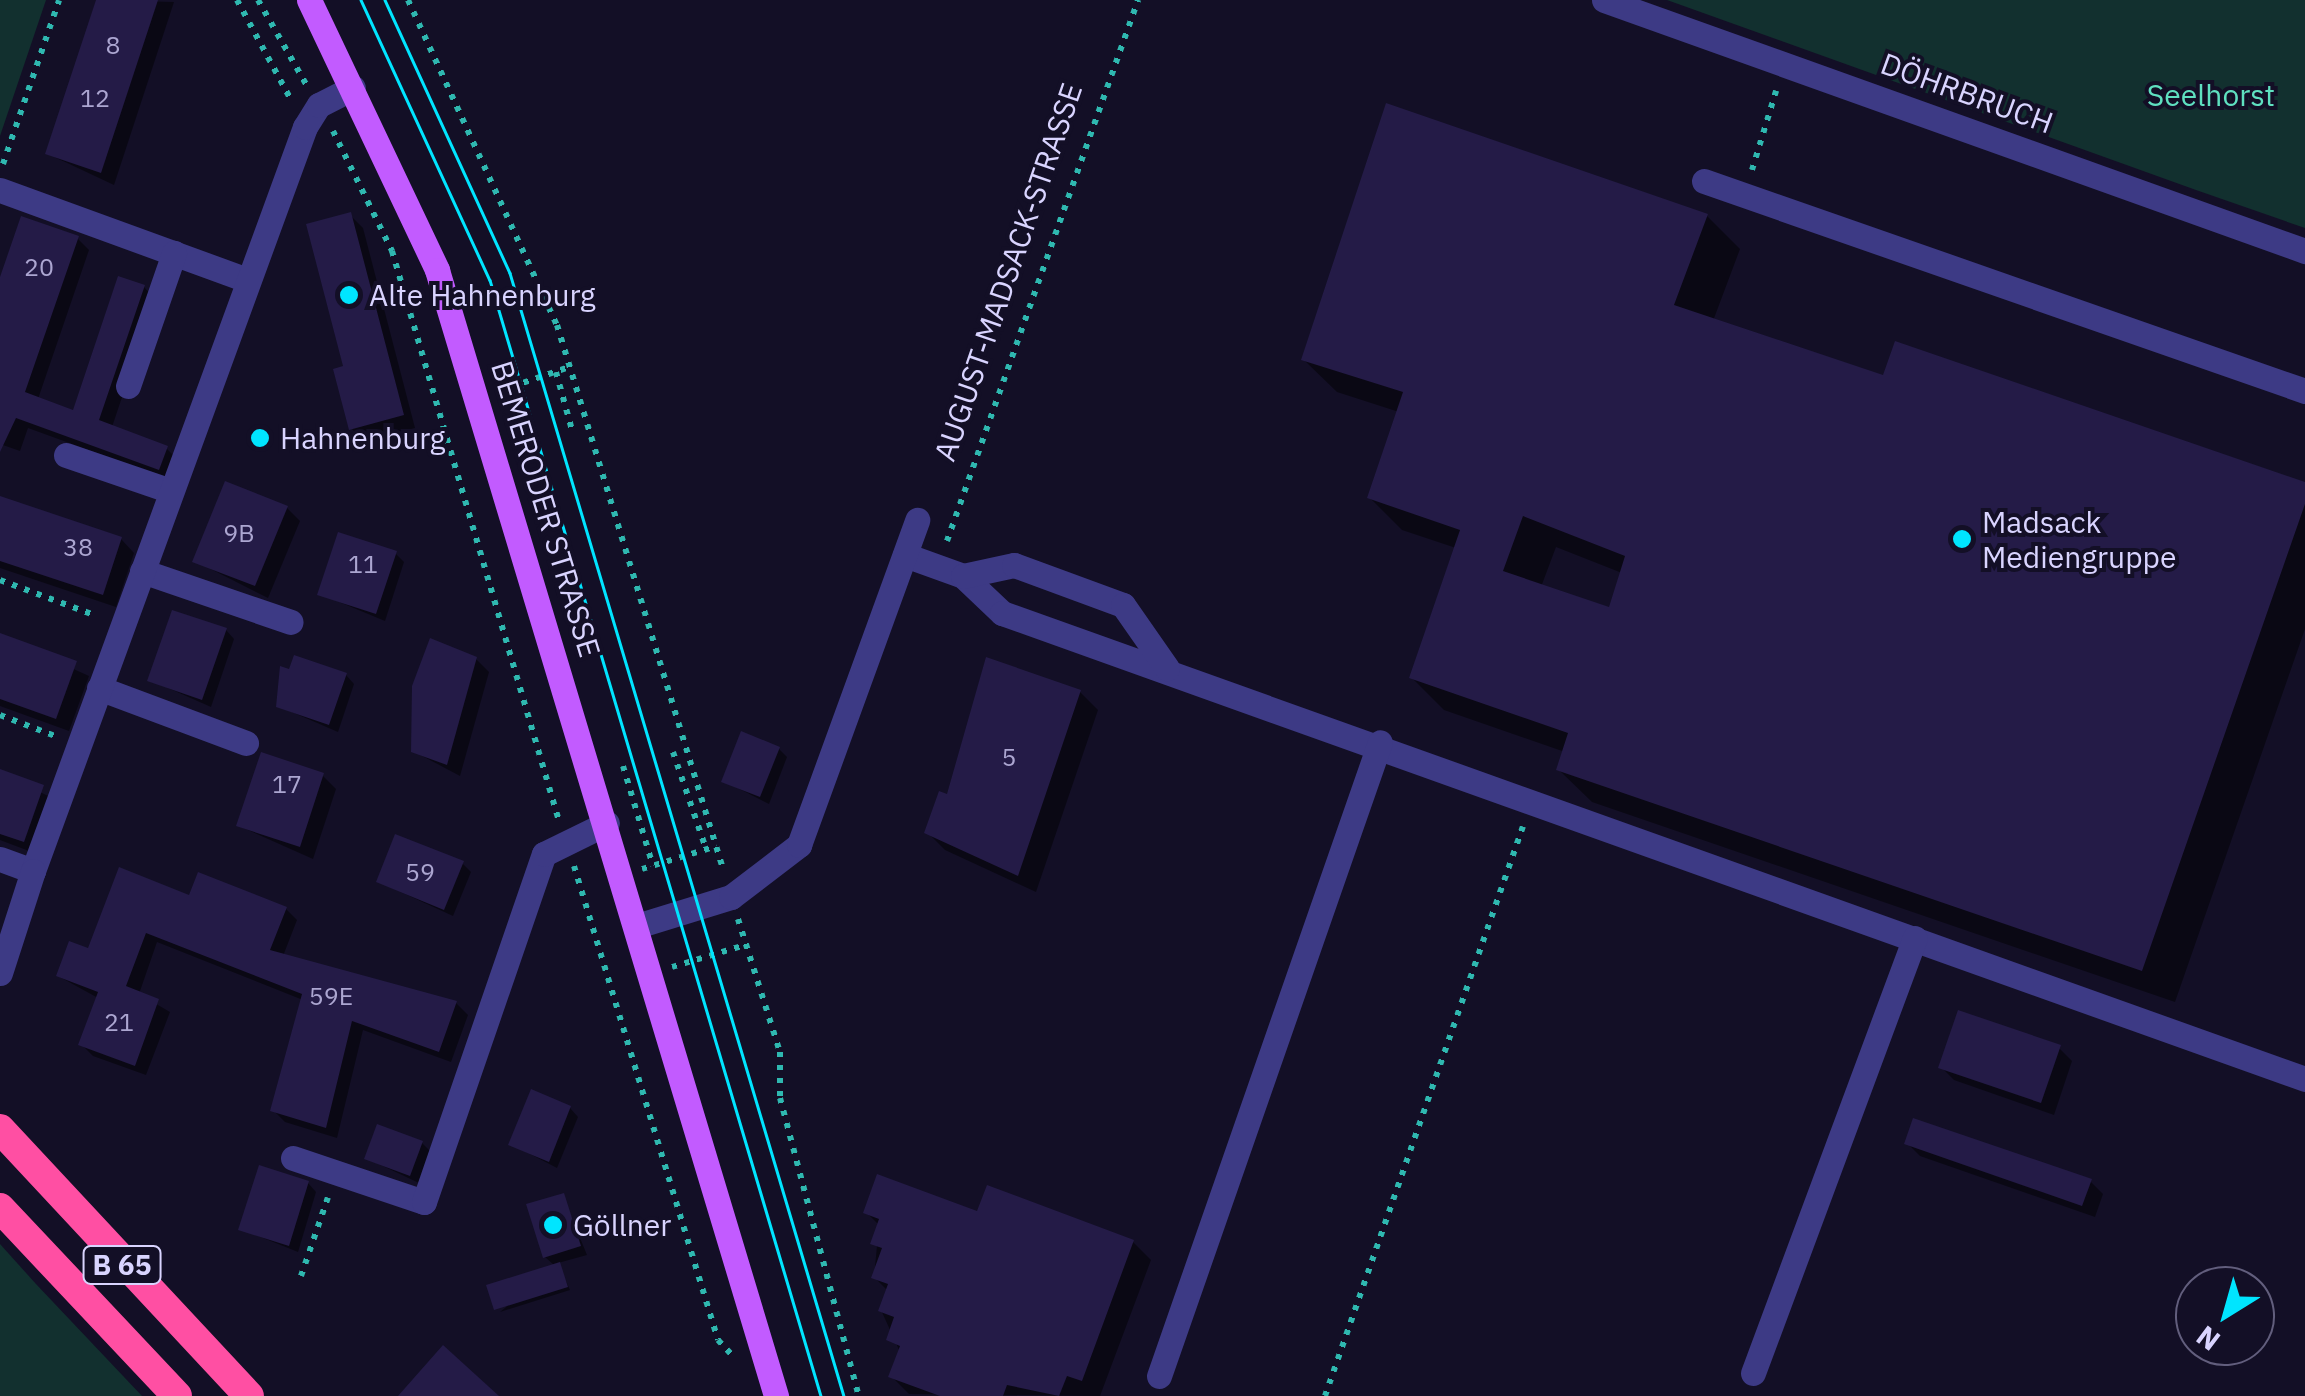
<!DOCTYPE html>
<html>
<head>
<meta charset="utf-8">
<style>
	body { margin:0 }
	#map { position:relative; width:2305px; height:1396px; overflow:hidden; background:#130f26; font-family:"IBM Plex Sans",sans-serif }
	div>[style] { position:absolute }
	.green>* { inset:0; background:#12302f }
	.shadow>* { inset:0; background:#0007 }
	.building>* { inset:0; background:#241b47 }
	.path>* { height:6px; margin-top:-3px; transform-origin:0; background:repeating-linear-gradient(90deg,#2fb8b0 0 5px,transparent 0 13px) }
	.minor>* { height:25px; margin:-12.5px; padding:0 12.5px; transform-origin:12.5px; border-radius:12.5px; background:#3d3a85 }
	.major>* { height:25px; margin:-12.5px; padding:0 12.5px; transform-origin:12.5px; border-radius:12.5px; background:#c25bff }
	.highway>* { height:30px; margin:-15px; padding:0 15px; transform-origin:15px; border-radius:15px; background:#ff4fa3 }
	.tram>* { height:2.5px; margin:-1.25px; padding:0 1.25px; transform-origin:1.25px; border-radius:1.25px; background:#00e5ff }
	.dots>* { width:28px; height:28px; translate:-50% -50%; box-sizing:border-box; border:5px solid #130f26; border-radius:50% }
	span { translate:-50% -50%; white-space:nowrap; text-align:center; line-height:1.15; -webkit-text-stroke:8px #130f26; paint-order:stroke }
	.number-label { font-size:25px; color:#aca6d1 }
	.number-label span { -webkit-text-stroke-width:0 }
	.shield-label span { padding:2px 8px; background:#130f26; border:2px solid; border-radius:8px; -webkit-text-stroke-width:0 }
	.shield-label { font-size:28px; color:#d9d4ff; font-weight:700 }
	.street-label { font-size:30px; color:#d9d4ff }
	.park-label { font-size:30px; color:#5fe0c0 }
	.poi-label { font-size:30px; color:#d9d4ff }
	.left { translate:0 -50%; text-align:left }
	.north { position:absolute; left:2175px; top:1266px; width:100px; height:100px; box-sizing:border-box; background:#130f26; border:2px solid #625e7d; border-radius:50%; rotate:217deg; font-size:28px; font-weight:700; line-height:40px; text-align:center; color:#d9d4ff }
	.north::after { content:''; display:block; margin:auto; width:35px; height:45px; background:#00e5ff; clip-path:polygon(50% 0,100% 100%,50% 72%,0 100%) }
</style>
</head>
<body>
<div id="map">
	<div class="green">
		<div style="clip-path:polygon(0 0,46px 0,0 136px)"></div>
		<div style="clip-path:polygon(1667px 0,2305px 0,2305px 228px,2196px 190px)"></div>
		<div style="clip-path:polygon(0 1244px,36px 1284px,142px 1396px,0 1396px)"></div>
	</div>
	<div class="shadow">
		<div style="clip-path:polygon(98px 0,174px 2px,114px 185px,48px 154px)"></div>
		<div style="clip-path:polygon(350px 215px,363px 228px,415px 428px,364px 441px,351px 428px,347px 368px)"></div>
		<div style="clip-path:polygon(evenodd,1707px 216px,1740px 249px,1713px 321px,1884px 378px,2305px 484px,2305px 629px,2175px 1002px,1592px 802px,1559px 770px,1565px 752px,1444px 710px,1411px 677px,1456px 548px,1402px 530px,1369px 497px,1399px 412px,1337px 392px,1304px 360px,1707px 216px,1556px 547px,1622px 573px,1610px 611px,1541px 587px,1556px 547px)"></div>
		<div style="clip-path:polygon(77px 238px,89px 250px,38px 399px,74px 413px,144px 287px,155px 299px,112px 427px,166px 448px,178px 460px,171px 480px,28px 428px,20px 451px,0 444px,0 284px)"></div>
		<div style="clip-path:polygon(0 499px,121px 539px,134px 553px,116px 607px,0 568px)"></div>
		<div style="clip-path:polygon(287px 508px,300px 521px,268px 598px,195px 561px)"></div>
		<div style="clip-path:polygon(395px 553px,404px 562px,385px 621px,320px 594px)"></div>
		<div style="clip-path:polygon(226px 630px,234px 639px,211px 707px,150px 680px)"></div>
		<div style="clip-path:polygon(0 636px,89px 676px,69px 731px,0 706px)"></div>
		<div style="clip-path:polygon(476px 659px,489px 672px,460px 776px,413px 751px)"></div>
		<div style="clip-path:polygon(346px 675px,354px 684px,338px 732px,278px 706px)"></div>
		<div style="clip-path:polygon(1080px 692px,1098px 710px,1036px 892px,945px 850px,927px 832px,949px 797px)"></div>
		<div style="clip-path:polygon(779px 749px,787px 757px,769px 804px,724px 781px)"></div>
		<div style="clip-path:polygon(0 772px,56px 800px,37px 854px,0 840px)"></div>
		<div style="clip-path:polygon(323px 776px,336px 789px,313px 859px,239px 826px)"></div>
		<div style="clip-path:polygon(462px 863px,471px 872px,453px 916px,379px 882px)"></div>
		<div style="clip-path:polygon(190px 898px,286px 909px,297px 920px,283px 956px,456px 1003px,468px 1015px,451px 1062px,363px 1030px,337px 1138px,285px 1122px,273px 1110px,303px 1000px,157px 942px,139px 994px,170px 1012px,146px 1075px,93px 1056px,81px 1044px,98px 998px,58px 976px)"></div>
		<div style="clip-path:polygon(2059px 1048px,2072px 1061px,2054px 1115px,1954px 1080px,1941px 1067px)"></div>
		<div style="clip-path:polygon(570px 1108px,578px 1117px,557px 1168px,511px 1144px)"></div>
		<div style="clip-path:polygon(422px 1143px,431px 1152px,419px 1183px,366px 1158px)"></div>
		<div style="clip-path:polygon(1907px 1143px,2090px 1181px,2103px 1194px,2095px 1217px,1920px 1156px)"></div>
		<div style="clip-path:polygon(308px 1183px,316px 1192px,298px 1252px,241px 1229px)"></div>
		<div style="clip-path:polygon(563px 1196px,587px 1255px,558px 1263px,570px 1290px,500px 1312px,555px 1266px,545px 1257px)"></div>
		<div style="clip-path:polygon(866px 1212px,979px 1214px,1133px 1242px,1151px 1260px,1100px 1396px,909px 1394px,891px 1376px,900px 1352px,881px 1310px,888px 1291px,874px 1277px,879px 1225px)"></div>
	</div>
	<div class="building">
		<div style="clip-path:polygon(96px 0,158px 0,101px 173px,45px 154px)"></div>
		<div style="clip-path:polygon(evenodd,1386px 103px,1708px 214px,1674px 305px,1883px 375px,1895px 341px,2305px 482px,2305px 504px,2142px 971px,1556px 770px,1568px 733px,1409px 678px,1460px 530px,1367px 498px,1403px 392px,1301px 360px,1386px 103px,1523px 516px,1625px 556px,1609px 607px,1503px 571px,1523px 516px)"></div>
		<div style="clip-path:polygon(351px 212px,404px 415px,349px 430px,333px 369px,343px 366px,306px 224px)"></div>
		<div style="clip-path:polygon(21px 216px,79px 236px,25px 392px,73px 410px,118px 276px,145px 285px,99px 420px,168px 446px,159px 470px,16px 418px,0 452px,0 277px)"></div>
		<div style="clip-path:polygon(225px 481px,288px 506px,255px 586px,192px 562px)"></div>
		<div style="clip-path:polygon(0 496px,122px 537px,103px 595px,0 561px)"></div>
		<div style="clip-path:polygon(338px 532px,397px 551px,376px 614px,317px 595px)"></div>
		<div style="clip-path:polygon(172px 610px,227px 628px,202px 700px,147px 681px)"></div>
		<div style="clip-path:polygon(0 633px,77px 661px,56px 719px,0 699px)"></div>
		<div style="clip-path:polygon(430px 638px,477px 657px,447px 765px,411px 752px,412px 686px)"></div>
		<div style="clip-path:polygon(294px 655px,347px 673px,329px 725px,276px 707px,280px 666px,289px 669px)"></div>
		<div style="clip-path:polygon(986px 657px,1081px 690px,1018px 876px,924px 833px,939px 791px,947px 794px)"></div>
		<div style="clip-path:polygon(741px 731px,780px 747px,760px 797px,721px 782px)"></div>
		<div style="clip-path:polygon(261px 752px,324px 773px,300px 847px,236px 826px)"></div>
		<div style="clip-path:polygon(0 769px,44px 785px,24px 842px,0 834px)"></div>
		<div style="clip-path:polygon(395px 834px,464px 861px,444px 910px,376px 882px)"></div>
		<div style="clip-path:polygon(119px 867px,189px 895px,198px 872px,287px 907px,270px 950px,457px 1001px,439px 1052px,352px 1021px,326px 1128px,270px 1111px,302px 994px,146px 933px,126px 986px,159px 999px,135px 1066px,78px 1045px,98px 992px,56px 976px,69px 941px,88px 948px)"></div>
		<div style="clip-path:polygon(1958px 1010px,2061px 1045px,2041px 1103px,1938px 1068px)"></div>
		<div style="clip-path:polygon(531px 1089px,571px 1106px,549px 1162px,508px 1145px)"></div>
		<div style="clip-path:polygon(1913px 1118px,2092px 1179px,2082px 1206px,1904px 1144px)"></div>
		<div style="clip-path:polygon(377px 1124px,423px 1141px,410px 1176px,364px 1159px)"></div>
		<div style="clip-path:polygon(259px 1165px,309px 1181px,289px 1246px,238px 1230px)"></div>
		<div style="clip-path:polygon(877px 1174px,977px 1211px,987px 1185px,1134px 1240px,1082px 1381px,1067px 1376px,1059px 1396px,1007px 1385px,1003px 1396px,940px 1396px,888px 1377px,900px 1346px,886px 1340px,894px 1317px,878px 1311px,888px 1284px,871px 1278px,882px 1248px,870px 1244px,879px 1219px,863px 1213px)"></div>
		<div style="clip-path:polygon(564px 1193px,581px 1246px,543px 1258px,526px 1204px)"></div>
		<div style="clip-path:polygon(560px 1262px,568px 1287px,494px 1310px,486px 1285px)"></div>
		<div style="clip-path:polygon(443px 1345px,499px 1396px,398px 1396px)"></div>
	</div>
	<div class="path">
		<div style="left:237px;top:0;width:114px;rotate:61.6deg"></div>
		<div style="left:258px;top:0;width:99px;rotate:60.3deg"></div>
		<div style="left:408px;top:0;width:358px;rotate:65.4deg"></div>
		<div style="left:557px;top:325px;width:569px;rotate:73.03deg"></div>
		<div style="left:333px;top:131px;width:134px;rotate:63.8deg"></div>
		<div style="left:392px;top:251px;width:594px;rotate:73.67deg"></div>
		<div style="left:3px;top:164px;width:173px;rotate:-71.1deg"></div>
		<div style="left:1752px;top:170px;width:83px;rotate:-73.1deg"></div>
		<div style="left:556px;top:372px;width:60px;rotate:74.6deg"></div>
		<div style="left:507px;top:389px;width:58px;rotate:74.1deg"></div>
		<div style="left:499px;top:391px;width:77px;rotate:-18.9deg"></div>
		<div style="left:947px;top:541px;width:574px;rotate:-70.55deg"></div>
		<div style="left:0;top:580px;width:103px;rotate:20.4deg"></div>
		<div style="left:0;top:715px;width:59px;rotate:20.9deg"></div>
		<div style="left:673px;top:752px;width:102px;rotate:71.2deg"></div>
		<div style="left:623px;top:766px;width:104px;rotate:73.3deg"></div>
		<div style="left:574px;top:866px;width:495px;rotate:73.1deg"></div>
		<div style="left:718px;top:1340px;width:22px;rotate:47deg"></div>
		<div style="left:642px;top:869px;width:78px;rotate:-17deg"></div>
		<div style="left:738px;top:919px;width:139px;rotate:72.5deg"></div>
		<div style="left:780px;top:1052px;width:46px;rotate:90deg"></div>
		<div style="left:780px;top:1098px;width:308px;rotate:75.2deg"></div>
		<div style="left:672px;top:967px;width:76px;rotate:-16.8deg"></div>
		<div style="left:301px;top:1276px;width:83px;rotate:-71.1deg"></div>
		<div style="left:1325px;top:1396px;width:603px;rotate:-70.84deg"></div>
	</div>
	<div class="minor">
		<div style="left:1604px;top:0;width:745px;rotate:19.7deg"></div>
		<div style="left:1704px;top:181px;width:637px;rotate:19.26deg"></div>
		<div style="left:0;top:190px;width:263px;rotate:20deg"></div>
		<div style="left:128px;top:386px;width:141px;rotate:-70.9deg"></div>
		<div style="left:66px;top:455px;width:111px;rotate:18.9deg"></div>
		<div style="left:905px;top:555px;width:62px;rotate:19.9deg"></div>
		<div style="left:963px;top:576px;width:54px;rotate:43.5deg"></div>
		<div style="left:1002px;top:613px;width:1384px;rotate:19.68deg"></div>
		<div style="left:142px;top:571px;width:157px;rotate:18.9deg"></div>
		<div style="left:963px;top:576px;width:52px;rotate:-12.2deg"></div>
		<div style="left:1014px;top:565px;width:116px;rotate:20.2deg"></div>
		<div style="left:1123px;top:605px;width:77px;rotate:55.1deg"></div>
		<div style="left:99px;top:688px;width:157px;rotate:20.5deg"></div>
		<div style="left:0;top:859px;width:35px;rotate:20deg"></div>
		<div style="left:33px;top:871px;width:792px;rotate:-69.92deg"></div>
		<div style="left:305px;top:127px;width:26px;rotate:-58deg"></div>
		<div style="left:319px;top:105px;width:38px;rotate:-27deg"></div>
		<div style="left:640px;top:925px;width:95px;rotate:-17.1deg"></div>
		<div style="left:731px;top:897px;width:86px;rotate:-37.4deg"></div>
		<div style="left:799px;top:845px;width:346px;rotate:-70deg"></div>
		<div style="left:0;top:973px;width:107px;rotate:-72.1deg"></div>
		<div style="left:293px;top:1158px;width:138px;rotate:18.6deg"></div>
		<div style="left:424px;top:1202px;width:368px;rotate:-71deg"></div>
		<div style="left:544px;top:854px;width:70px;rotate:-26.2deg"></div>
		<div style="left:1753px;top:1373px;width:464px;rotate:-69.6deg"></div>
		<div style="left:1159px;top:1376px;width:671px;rotate:-70.78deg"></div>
	</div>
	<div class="major">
		<div style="left:309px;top:0;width:299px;rotate:64.6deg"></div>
		<div style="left:437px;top:270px;width:1176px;rotate:73.24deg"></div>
	</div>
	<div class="highway">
		<div style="left:0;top:1129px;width:365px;rotate:47deg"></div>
		<div style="left:0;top:1208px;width:258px;rotate:46.7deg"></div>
	</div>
	<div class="tram">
		<div style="left:361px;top:0;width:308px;rotate:65.3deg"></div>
		<div style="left:490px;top:280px;width:1164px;rotate:73.48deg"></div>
		<div style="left:385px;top:0;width:300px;rotate:65.4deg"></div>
		<div style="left:510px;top:273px;width:1172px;rotate:73.44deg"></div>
	</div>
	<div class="dots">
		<div style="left:349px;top:295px;background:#00e5ff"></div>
		<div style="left:260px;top:438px;background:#00e5ff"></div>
		<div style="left:1962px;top:539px;background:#00e5ff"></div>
		<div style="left:553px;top:1225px;background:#00e5ff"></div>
	</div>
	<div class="number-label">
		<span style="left:113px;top:45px">8</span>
		<span style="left:95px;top:98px">12</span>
		<span style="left:39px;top:267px">20</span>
		<span style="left:239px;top:533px">9B</span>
		<span style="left:78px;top:547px">38</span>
		<span style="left:363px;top:564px">11</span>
		<span style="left:1009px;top:757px">5</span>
		<span style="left:287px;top:784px">17</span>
		<span style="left:420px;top:872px">59</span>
		<span style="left:331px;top:996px">59E</span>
		<span style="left:119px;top:1022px">21</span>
	</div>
	<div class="shield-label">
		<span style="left:122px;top:1265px">B 65</span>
	</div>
	<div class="street-label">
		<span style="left:1967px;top:93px;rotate:20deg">DÖHRBRUCH</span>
		<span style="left:1008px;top:272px;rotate:-71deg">AUGUST-MADSACK-STRASSE</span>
		<span style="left:546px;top:509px;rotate:73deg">BEMERODER STRASSE</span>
	</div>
	<div class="park-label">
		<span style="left:2211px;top:95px">Seelhorst</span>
	</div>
	<div class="poi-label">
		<span class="left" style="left:369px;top:295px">Alte Hahnenburg</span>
		<span class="left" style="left:280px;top:438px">Hahnenburg</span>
		<span class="left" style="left:1982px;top:539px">Madsack<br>Mediengruppe</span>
		<span class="left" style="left:573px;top:1225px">Göllner</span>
	</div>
	<div class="north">N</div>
</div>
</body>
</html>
